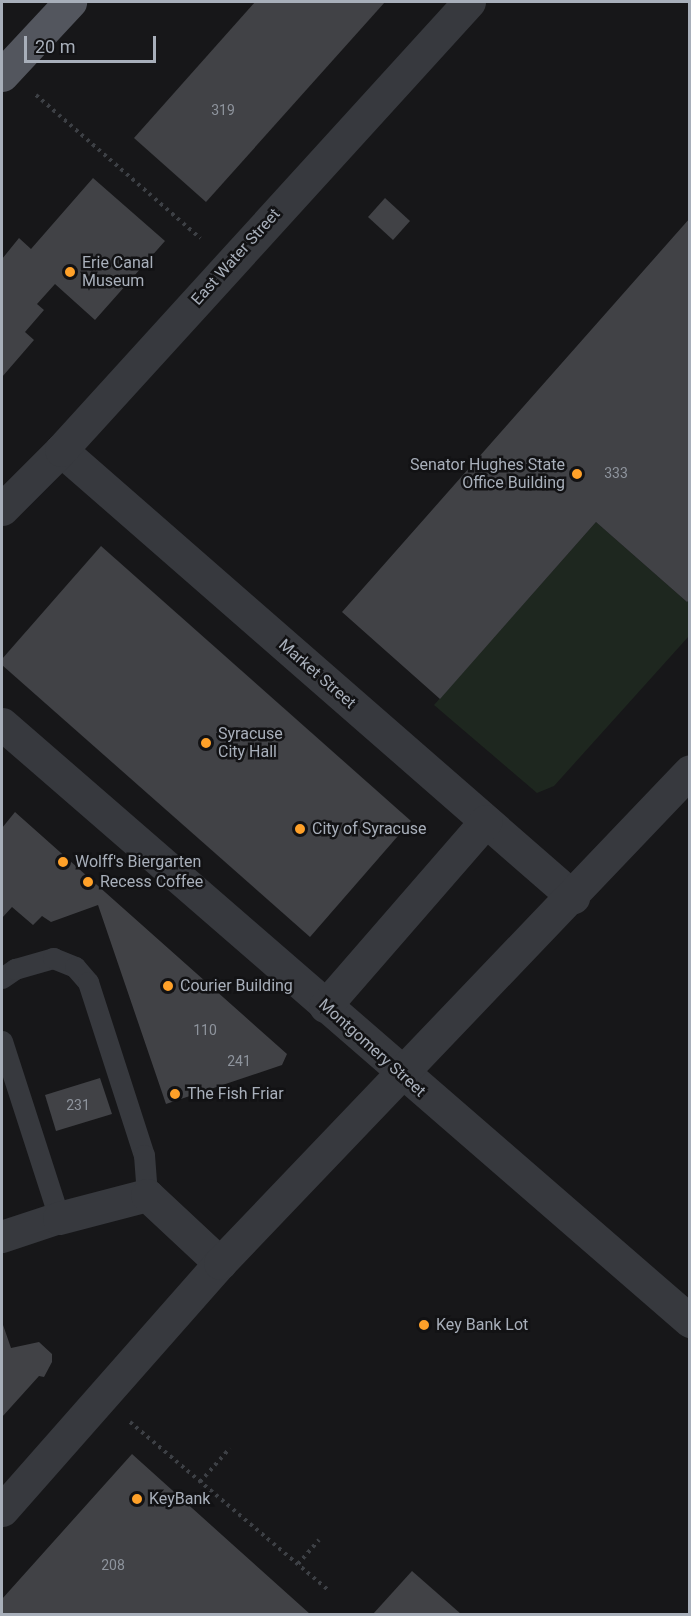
<!DOCTYPE html>
<html>
<head>
<meta charset="utf-8">
<style>
	body { margin:0 }
	#map { position:relative; width:691px; height:1616px; overflow:hidden; background:#171719; font-family:Roboto,sans-serif }
	div>[style] { position:absolute }
	.green>* { inset:0; background:#1e271f }
	.building>* { inset:0; background:#414246 }
	.path>* { height:4px; margin-top:-2px; transform-origin:0; background:repeating-linear-gradient(90deg,#3d4045 0 3px,transparent 0 7.5px) }
	.service>* { height:21px; margin:-10.5px; padding:0 10.5px; transform-origin:10.5px; border-radius:10.5px; background:#37393e }
	.pedestrian>* { height:32px; margin:-16px; padding:0 16px; transform-origin:16px; border-radius:16px; background:#37393e }
	.minor>* { height:33px; margin:-16.5px; padding:0 16.5px; transform-origin:16.5px; border-radius:16.5px; background:#37393e }
	.tertiary>* { height:33px; margin:-16.5px; padding:0 16.5px; transform-origin:16.5px; border-radius:16.5px; background:#37393e }
	.primary>* { height:33px; margin:-16.5px; padding:0 16.5px; transform-origin:16.5px; border-radius:16.5px; background:#53565e }
	.dots>* { width:16px; height:16px; translate:-50% -50%; box-sizing:border-box; border:3px solid #121214; border-radius:50% }
	span { translate:-50% -50%; white-space:nowrap; text-align:center; line-height:1.15; -webkit-text-stroke:5px #121214; paint-order:stroke }
	.number-label { font-size:14px; color:#8e949d }
	.number-label span { -webkit-text-stroke-width:0 }
	.street-label { font-size:16px; color:#a8afba }
	.poi-label { font-size:16px; color:#a8afba }
	.left { translate:0 -50%; text-align:left }
	.right { translate:-100% -50%; text-align:right }
	.frame { position:absolute; inset:0; border:3px solid #a8afba; pointer-events:none }
	.scale { position:absolute; left:24px; top:36px; width:132px; height:27px; box-sizing:border-box; border:3px solid #a8afba; border-top:0; padding-left:8px; font-size:18px; line-height:21px; white-space:nowrap; color:#a8afba; -webkit-text-stroke:4px #121214; paint-order:stroke }
</style>
</head>
<body>
<div id="map">
	<div class="green">
		<div style="clip-path:polygon(596px 522px,687px 602px,689px 599px,689px 636px,554px 786px,537px 793px,434px 705px)"></div>
	</div>
	<div class="building">
		<div style="clip-path:polygon(255px 2px,385px 2px,206px 202px,134px 138px)"></div>
		<div style="clip-path:polygon(93px 178px,165px 241px,95px 320px,55px 284px,37px 304px,44px 310px,25px 332px,34px 340px,2px 377px,2px 259px,19px 238px,31px 249px)"></div>
		<div style="clip-path:polygon(385px 198px,410px 221px,393px 240px,368px 217px)"></div>
		<div style="clip-path:polygon(690px 218px,690px 599px,687px 602px,596px 522px,440px 699px,342px 612px)"></div>
		<div style="clip-path:polygon(101px 546px,411px 821px,310px 937px,2px 665px,2px 659px)"></div>
		<div style="clip-path:polygon(15px 812px,287px 1054px,282px 1065px,166px 1104px,98px 905px,51px 922px,42px 916px,33px 925px,12px 907px,2px 918px,2px 828px)"></div>
		<div style="clip-path:polygon(100px 1078px,112px 1114px,56px 1131px,45px 1095px)"></div>
		<div style="clip-path:polygon(2px 1322px,11px 1348px,39px 1342px,52px 1354px,52px 1362px,44px 1377px,39px 1376px,2px 1417px)"></div>
		<div style="clip-path:polygon(132px 1454px,232px 1544px,310px 1614px,2px 1614px,2px 1599px)"></div>
		<div style="clip-path:polygon(412px 1571px,461px 1614px,373px 1614px)"></div>
	</div>
	<div class="path">
		<div style="left:36px;top:95px;width:218px;rotate:41.1deg"></div>
		<div style="left:130px;top:1422px;width:261px;rotate:40.3deg"></div>
		<div style="left:200px;top:1482px;width:45px;rotate:-48.6deg"></div>
		<div style="left:298px;top:1564px;width:32px;rotate:-49deg"></div>
	</div>
	<div class="service">
		<div style="left:2px;top:978px;width:16px;rotate:-35deg"></div>
		<div style="left:15px;top:969px;width:40px;rotate:-16deg"></div>
		<div style="left:53px;top:958px;width:24px;rotate:22deg"></div>
		<div style="left:75px;top:967px;width:20px;rotate:49deg"></div>
		<div style="left:88px;top:982px;width:182px;rotate:72.1deg"></div>
		<div style="left:144px;top:1155px;width:40px;rotate:85.7deg"></div>
		<div style="left:2px;top:1041px;width:186px;rotate:72.1deg"></div>
	</div>
	<div class="pedestrian">
		<div style="left:2px;top:1237px;width:60px;rotate:-18.4deg"></div>
	</div>
	<div class="minor">
		<div style="left:61px;top:450px;width:680px;rotate:41.12deg"></div>
		<div style="left:2px;top:509px;width:83px;rotate:-45deg"></div>
		<div style="left:61px;top:450px;width:606px;rotate:-47.68deg"></div>
		<div style="left:2px;top:724px;width:911px;rotate:40.95deg"></div>
		<div style="left:325px;top:1006px;width:245px;rotate:-49deg"></div>
		<div style="left:59px;top:1218px;width:91px;rotate:-14.6deg"></div>
		<div style="left:147px;top:1195px;width:100px;rotate:43deg"></div>
	</div>
	<div class="tertiary">
		<div style="left:2px;top:1510px;width:329px;rotate:-48.6deg"></div>
		<div style="left:220px;top:1263px;width:680px;rotate:-46.31deg"></div>
	</div>
	<div class="primary">
		<div style="left:2px;top:75px;width:100px;rotate:-47deg"></div>
	</div>
	<div class="dots">
		<div style="left:70px;top:272px;background:#ffa129"></div>
		<div style="left:577px;top:474px;background:#ffa129"></div>
		<div style="left:206px;top:743px;background:#ffa129"></div>
		<div style="left:300px;top:829px;background:#ffa129"></div>
		<div style="left:63px;top:862px;background:#ffa129"></div>
		<div style="left:88px;top:882px;background:#ffa129"></div>
		<div style="left:168px;top:986px;background:#ffa129"></div>
		<div style="left:175px;top:1094px;background:#ffa129"></div>
		<div style="left:424px;top:1325px;background:#ffa129"></div>
		<div style="left:137px;top:1499px;background:#ffa129"></div>
	</div>
	<div class="number-label">
		<span style="left:223px;top:110px">319</span>
		<span style="left:616px;top:473px">333</span>
		<span style="left:205px;top:1030px">110</span>
		<span style="left:239px;top:1061px">241</span>
		<span style="left:78px;top:1105px">231</span>
		<span style="left:113px;top:1565px">208</span>
	</div>
	<div class="street-label">
		<span style="left:236px;top:257px;rotate:-48deg">East Water Street</span>
		<span style="left:317px;top:674px;rotate:41deg">Market Street</span>
		<span style="left:372px;top:1048px;rotate:42deg">Montgomery Street</span>
	</div>
	<div class="poi-label">
		<span class="left" style="left:82px;top:272px">Erie Canal<br>Museum</span>
		<span class="right" style="left:565px;top:474px">Senator Hughes State<br>Office Building</span>
		<span class="left" style="left:218px;top:743px">Syracuse<br>City Hall</span>
		<span class="left" style="left:312px;top:829px">City of Syracuse</span>
		<span class="left" style="left:75px;top:862px">Wolff's Biergarten</span>
		<span class="left" style="left:100px;top:882px">Recess Coffee</span>
		<span class="left" style="left:180px;top:986px">Courier Building</span>
		<span class="left" style="left:187px;top:1094px">The Fish Friar</span>
		<span class="left" style="left:436px;top:1325px">Key Bank Lot</span>
		<span class="left" style="left:149px;top:1499px">KeyBank</span>
	</div>
	<div class="frame"></div>
	<div class="scale">20 m</div>
</div>
</body>
</html>
